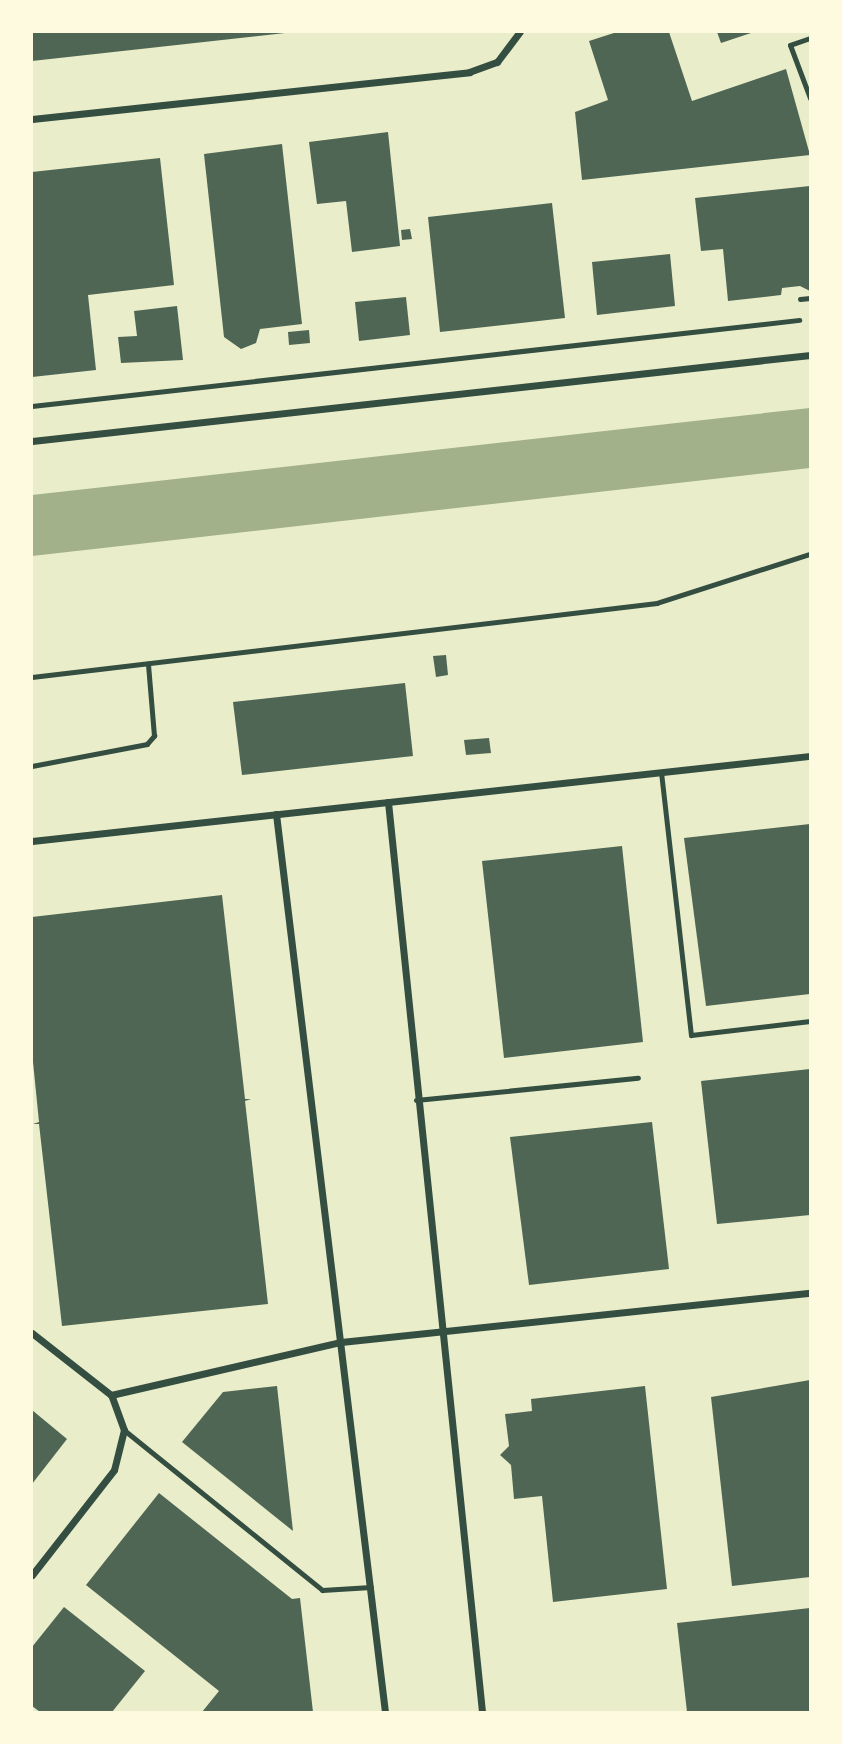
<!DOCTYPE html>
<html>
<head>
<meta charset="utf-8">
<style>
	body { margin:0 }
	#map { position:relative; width:842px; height:1744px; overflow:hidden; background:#e9edc9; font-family:"PT Sans",sans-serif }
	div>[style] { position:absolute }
	.water>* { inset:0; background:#a3b18a }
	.building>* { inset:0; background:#4f6655 }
	.path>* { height:4.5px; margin:-2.25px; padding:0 2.25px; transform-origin:2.25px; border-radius:2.25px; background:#344e41 }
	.service>* { height:5px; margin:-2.5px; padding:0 2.5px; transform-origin:2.5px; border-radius:2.5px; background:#344e41 }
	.minor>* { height:7px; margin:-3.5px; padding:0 3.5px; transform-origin:3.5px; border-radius:3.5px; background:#344e41 }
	span { translate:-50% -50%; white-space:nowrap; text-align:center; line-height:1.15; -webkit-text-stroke:7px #fefae0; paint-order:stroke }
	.frame { position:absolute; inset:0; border:33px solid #fefae0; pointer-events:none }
</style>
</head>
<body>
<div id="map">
	<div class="water">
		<div style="clip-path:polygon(810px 408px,810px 468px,32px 556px,32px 495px)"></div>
	</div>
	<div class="building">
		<div style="clip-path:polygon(32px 32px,284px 32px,285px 33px,32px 61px)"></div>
		<div style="clip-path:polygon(617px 32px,669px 32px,692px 101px,786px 69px,810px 155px,582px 180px,575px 112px,608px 100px,589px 41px)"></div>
		<div style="clip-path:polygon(717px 32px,754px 32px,721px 43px)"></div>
		<div style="clip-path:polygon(388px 132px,400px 246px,352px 252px,346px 201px,317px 204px,309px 142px)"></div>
		<div style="clip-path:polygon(282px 144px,302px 324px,260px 329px,256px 343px,241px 349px,224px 337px,204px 154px)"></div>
		<div style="clip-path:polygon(160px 158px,174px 285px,88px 295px,96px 370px,32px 377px,32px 172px)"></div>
		<div style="clip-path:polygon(810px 186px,810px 291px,800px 286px,782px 288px,781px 295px,728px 301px,723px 249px,701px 251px,695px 198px)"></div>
		<div style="clip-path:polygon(552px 203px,565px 318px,440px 332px,428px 217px)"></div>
		<div style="clip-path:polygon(410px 229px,412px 239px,402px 240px,401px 230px)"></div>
		<div style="clip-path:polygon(670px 254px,675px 306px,597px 315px,592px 262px)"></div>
		<div style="clip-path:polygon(406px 297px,410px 335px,359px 341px,355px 302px)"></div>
		<div style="clip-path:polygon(177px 306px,183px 360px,121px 363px,118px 337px,137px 336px,134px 311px)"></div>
		<div style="clip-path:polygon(309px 330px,310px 343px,289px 345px,288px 332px)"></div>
		<div style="clip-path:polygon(446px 655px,448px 675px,436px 677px,433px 656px)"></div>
		<div style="clip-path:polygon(405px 683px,413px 756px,242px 775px,233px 702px)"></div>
		<div style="clip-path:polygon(489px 738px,491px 753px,466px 755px,464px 740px)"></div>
		<div style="clip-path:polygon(810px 824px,810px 994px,706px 1006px,684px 838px)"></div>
		<div style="clip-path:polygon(622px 846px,643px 1042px,504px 1058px,482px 861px)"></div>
		<div style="clip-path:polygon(222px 895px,245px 1099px,251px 1099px,245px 1101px,268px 1304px,62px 1326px,39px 1124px,33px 1124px,39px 1122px,32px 1052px,32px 917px)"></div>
		<div style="clip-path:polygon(810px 1069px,810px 1215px,717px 1224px,701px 1081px)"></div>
		<div style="clip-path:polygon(652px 1122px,669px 1269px,529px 1285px,510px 1137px)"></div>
		<div style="clip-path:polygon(810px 1380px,810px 1577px,732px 1586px,711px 1397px)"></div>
		<div style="clip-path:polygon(277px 1386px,293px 1531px,182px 1442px,223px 1392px)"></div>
		<div style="clip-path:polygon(645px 1386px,667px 1589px,553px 1602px,542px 1496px,514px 1499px,511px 1465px,500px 1455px,509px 1446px,505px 1414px,532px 1411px,531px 1399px)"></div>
		<div style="clip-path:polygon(32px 1410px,67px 1439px,32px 1484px)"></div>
		<div style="clip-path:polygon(159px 1493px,292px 1599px,300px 1598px,313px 1712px,202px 1712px,219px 1691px,86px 1585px)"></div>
		<div style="clip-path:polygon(64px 1607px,145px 1671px,112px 1712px,40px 1712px,32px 1706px,32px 1647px)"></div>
		<div style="clip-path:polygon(810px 1608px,810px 1712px,687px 1712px,677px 1623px)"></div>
	</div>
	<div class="path">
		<div style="left:32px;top:406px;width:772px;rotate:-6.4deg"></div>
		<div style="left:32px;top:677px;width:629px;rotate:-6.75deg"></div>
		<div style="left:657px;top:603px;width:161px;rotate:-17.8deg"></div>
		<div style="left:32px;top:766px;width:117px;rotate:-10.8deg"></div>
		<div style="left:147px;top:744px;width:11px;rotate:-49deg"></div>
		<div style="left:154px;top:736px;width:72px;rotate:-94.8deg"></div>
	</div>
	<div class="service">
		<div style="left:810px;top:38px;width:21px;rotate:161deg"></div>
		<div style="left:790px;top:45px;width:57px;rotate:69.3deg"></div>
		<div style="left:800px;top:299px;width:10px;rotate:-6deg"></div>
		<div style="left:661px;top:772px;width:265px;rotate:83.5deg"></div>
		<div style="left:691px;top:1035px;width:120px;rotate:-6.7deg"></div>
		<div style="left:416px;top:1100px;width:223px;rotate:-5.7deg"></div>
		<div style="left:124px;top:1430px;width:255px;rotate:38.9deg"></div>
		<div style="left:322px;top:1590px;width:49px;rotate:-3.5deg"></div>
	</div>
	<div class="minor">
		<div style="left:32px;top:119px;width:440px;rotate:-6.1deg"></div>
		<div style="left:469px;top:72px;width:30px;rotate:-20deg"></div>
		<div style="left:497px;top:62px;width:38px;rotate:-53deg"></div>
		<div style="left:32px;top:441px;width:783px;rotate:-6.31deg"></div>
		<div style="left:388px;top:802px;width:915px;rotate:84.1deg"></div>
		<div style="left:276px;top:814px;width:905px;rotate:83.08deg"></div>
		<div style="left:32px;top:841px;width:783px;rotate:-6.24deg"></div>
		<div style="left:32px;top:1333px;width:100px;rotate:38.1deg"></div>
		<div style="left:111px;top:1395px;width:236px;rotate:-13deg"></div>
		<div style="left:341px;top:1342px;width:472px;rotate:-6deg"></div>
		<div style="left:32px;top:1575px;width:133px;rotate:-52deg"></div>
		<div style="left:114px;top:1470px;width:41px;rotate:-76deg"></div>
		<div style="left:124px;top:1430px;width:37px;rotate:-110deg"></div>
	</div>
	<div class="frame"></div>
</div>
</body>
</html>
